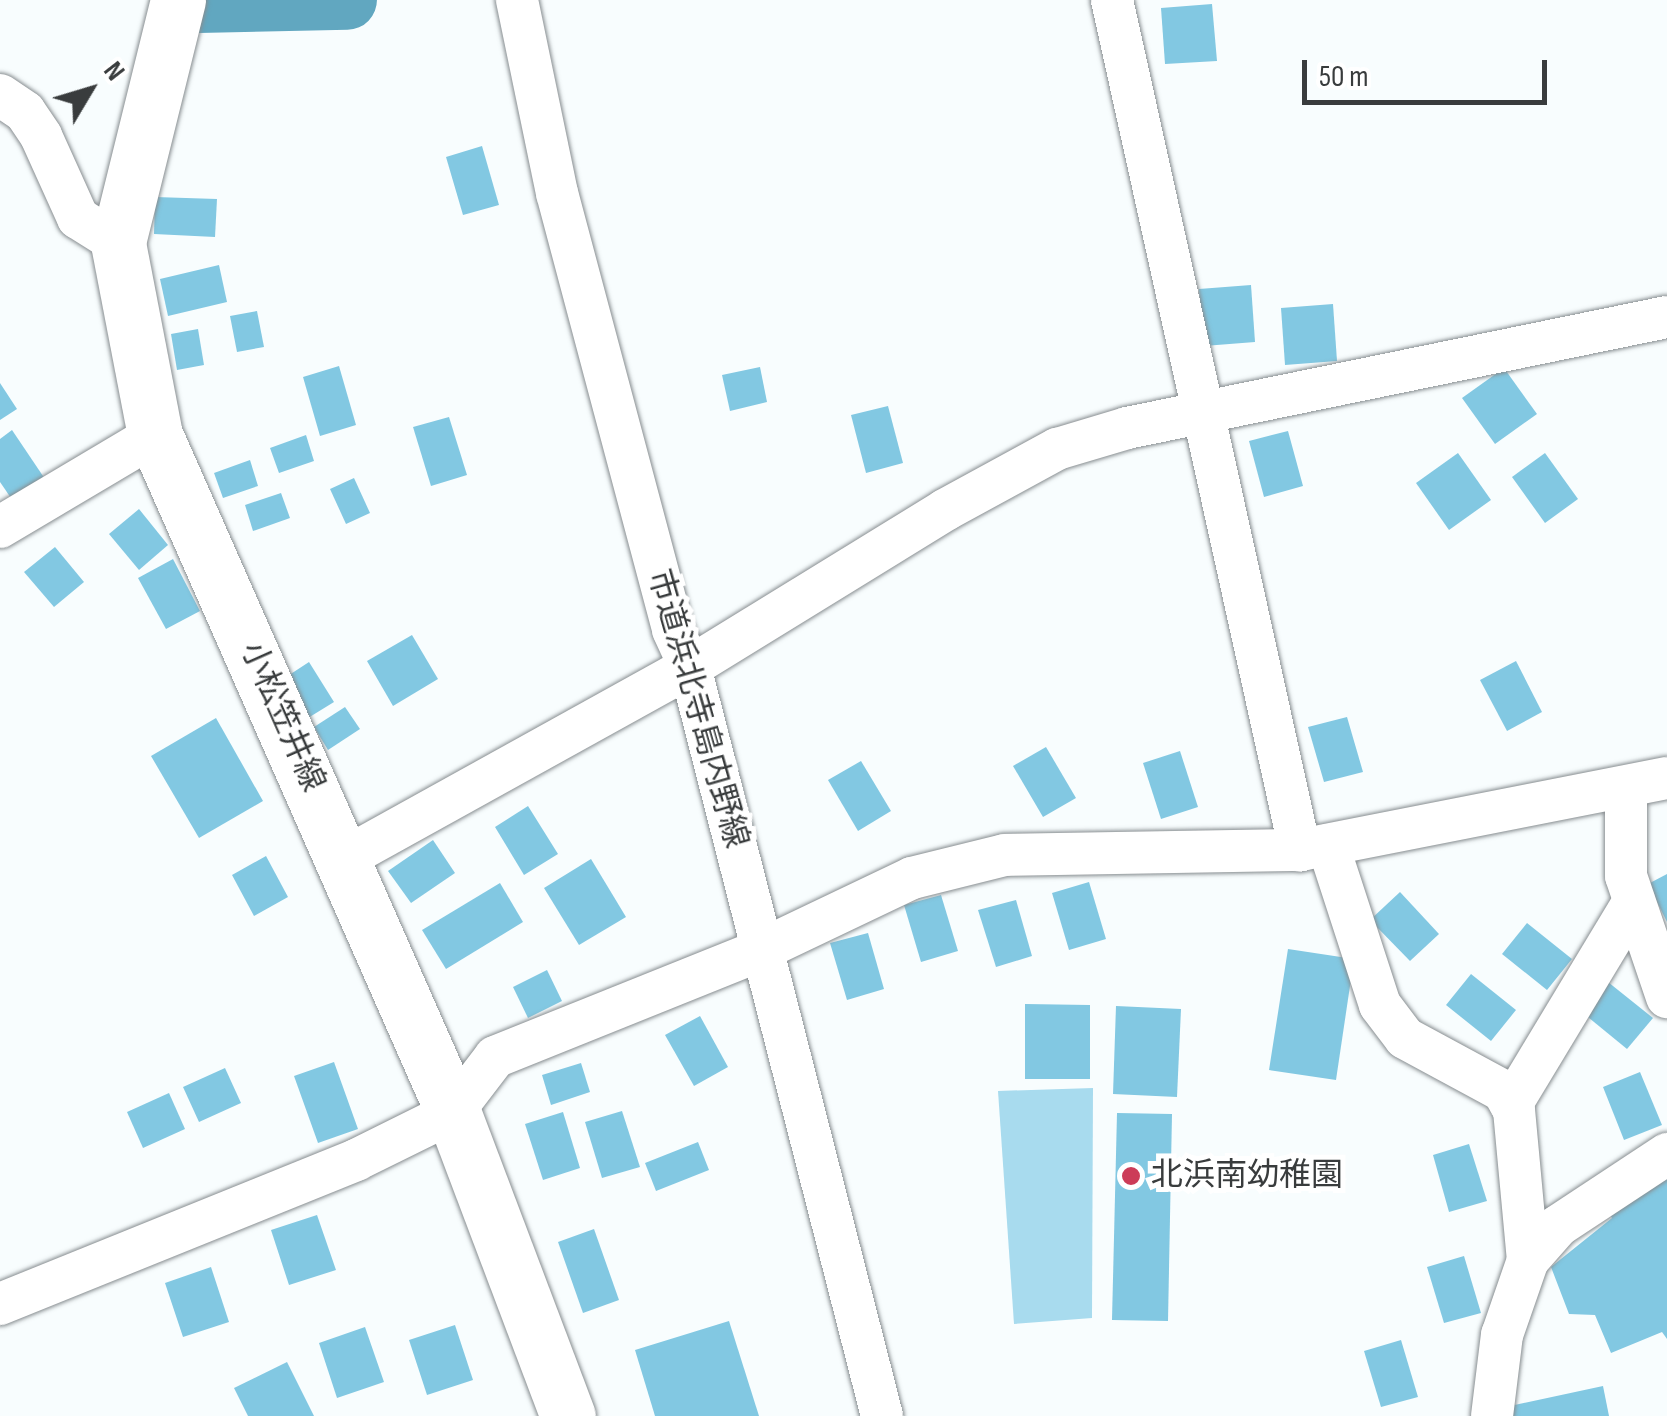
<!DOCTYPE html>
<html>
<head>
<meta charset="utf-8">
<style>
	body { margin:0 }
	#map { position:relative; width:1667px; height:1416px; overflow:hidden; background:#f8fdfe; font-family:"Sofia Sans Condensed","Noto Sans JP",sans-serif }
	div>[style] { position:absolute }
	.green>* { inset:0; background:#a8dbee }
	.river>* { height:60px; margin:-30px; padding:0 30px; transform-origin:30px; border-radius:30px; background:#61a7c0 }
	.building>* { inset:0; background:#82c8e2 }
	.roads { filter:drop-shadow(0 0 2px #878d90) drop-shadow(0 0 2px #878d90) }
	.minor>* { height:42px; margin:-21px; padding:0 21px; transform-origin:21px; border-radius:21px; background:#fff }
	.major>* { height:55px; margin:-27.5px; padding:0 27.5px; transform-origin:27.5px; border-radius:27.5px; background:#fff }
	.dots>* { width:28px; height:28px; translate:-50% -50%; box-sizing:border-box; border:5px solid #fff; border-radius:50% }
	span { translate:-50% -50%; white-space:nowrap; text-align:center; line-height:1.15; -webkit-text-stroke:10px #fff; paint-order:stroke }
	.street-label { font-size:32px; color:#393c3d }
	.poi-label { font-size:32px; color:#393c3d }
	.left { translate:0 -50%; text-align:left }
	.north { position:absolute; left:40px; top:40px; width:100px; height:100px; -webkit-text-stroke:8px #fff; paint-order:stroke; rotate:52deg; font-size:28px; font-weight:700; line-height:40px; text-align:center; color:#393c3d }
	.north::after { content:''; display:block; margin:auto; width:35px; height:45px; background:#393c3d; clip-path:polygon(50% 0,100% 100%,50% 72%,0 100%) }
	.scale { position:absolute; left:1302px; top:60px; width:245px; height:45px; box-sizing:border-box; border:5px solid #393c3d; border-top:0; padding-left:12px; font-size:30px; line-height:35px; white-space:nowrap; color:#393c3d; -webkit-text-stroke:8px #fff; paint-order:stroke }
</style>
</head>
<body>
<div id="map">
	<div class="green">
		<div style="clip-path:polygon(1093px 1088px,1092px 1318px,1014px 1324px,998px 1091px)"></div>
	</div>
	<div class="river">
		<div style="left:198px;top:3px;width:149px;rotate:-1.2deg"></div>
	</div>
	<div class="building">
		<div style="clip-path:polygon(1212px 4px,1217px 61px,1165px 64px,1161px 8px)"></div>
		<div style="clip-path:polygon(482px 146px,499px 205px,463px 215px,446px 157px)"></div>
		<div style="clip-path:polygon(155px 197px,217px 199px,215px 237px,154px 234px)"></div>
		<div style="clip-path:polygon(219px 265px,227px 302px,168px 316px,160px 279px)"></div>
		<div style="clip-path:polygon(1251px 285px,1255px 342px,1204px 346px,1199px 289px)"></div>
		<div style="clip-path:polygon(1333px 304px,1337px 361px,1285px 365px,1281px 308px)"></div>
		<div style="clip-path:polygon(257px 311px,264px 347px,237px 352px,230px 316px)"></div>
		<div style="clip-path:polygon(198px 329px,204px 365px,177px 370px,171px 334px)"></div>
		<div style="clip-path:polygon(339px 366px,356px 425px,320px 436px,303px 377px)"></div>
		<div style="clip-path:polygon(760px 367px,767px 402px,730px 411px,722px 375px)"></div>
		<div style="clip-path:polygon(1504px 368px,1537px 414px,1495px 444px,1462px 398px)"></div>
		<div style="clip-path:polygon(0 383px,17px 409px,0 420px)"></div>
		<div style="clip-path:polygon(888px 406px,903px 463px,866px 473px,851px 415px)"></div>
		<div style="clip-path:polygon(449px 417px,467px 475px,431px 486px,413px 427px)"></div>
		<div style="clip-path:polygon(12px 430px,45px 479px,13px 501px,0 482px,0 439px)"></div>
		<div style="clip-path:polygon(1288px 431px,1303px 486px,1264px 497px,1249px 441px)"></div>
		<div style="clip-path:polygon(306px 435px,314px 461px,279px 473px,270px 448px)"></div>
		<div style="clip-path:polygon(1458px 453px,1491px 500px,1449px 530px,1416px 483px)"></div>
		<div style="clip-path:polygon(1545px 453px,1578px 499px,1545px 523px,1512px 477px)"></div>
		<div style="clip-path:polygon(250px 460px,258px 486px,223px 498px,214px 473px)"></div>
		<div style="clip-path:polygon(354px 478px,370px 513px,346px 524px,330px 489px)"></div>
		<div style="clip-path:polygon(281px 493px,290px 518px,253px 531px,245px 505px)"></div>
		<div style="clip-path:polygon(139px 509px,168px 545px,139px 570px,109px 534px)"></div>
		<div style="clip-path:polygon(55px 547px,84px 582px,54px 607px,24px 572px)"></div>
		<div style="clip-path:polygon(173px 559px,200px 611px,166px 629px,138px 578px)"></div>
		<div style="clip-path:polygon(412px 635px,438px 679px,393px 706px,367px 661px)"></div>
		<div style="clip-path:polygon(1516px 661px,1542px 712px,1507px 731px,1480px 680px)"></div>
		<div style="clip-path:polygon(309px 662px,334px 702px,308px 718px,283px 679px)"></div>
		<div style="clip-path:polygon(345px 707px,360px 729px,328px 750px,314px 727px)"></div>
		<div style="clip-path:polygon(1347px 717px,1363px 772px,1324px 782px,1308px 727px)"></div>
		<div style="clip-path:polygon(216px 718px,263px 801px,199px 838px,151px 756px)"></div>
		<div style="clip-path:polygon(1046px 747px,1076px 798px,1043px 817px,1013px 766px)"></div>
		<div style="clip-path:polygon(1180px 751px,1198px 807px,1161px 819px,1143px 763px)"></div>
		<div style="clip-path:polygon(861px 761px,891px 811px,858px 831px,828px 780px)"></div>
		<div style="clip-path:polygon(528px 806px,558px 854px,524px 875px,495px 827px)"></div>
		<div style="clip-path:polygon(433px 840px,455px 873px,411px 903px,388px 871px)"></div>
		<div style="clip-path:polygon(266px 856px,288px 897px,254px 916px,232px 875px)"></div>
		<div style="clip-path:polygon(591px 859px,626px 917px,579px 945px,544px 888px)"></div>
		<div style="clip-path:polygon(1667px 874px,1667px 922px,1648px 884px)"></div>
		<div style="clip-path:polygon(1089px 882px,1106px 939px,1069px 950px,1052px 893px)"></div>
		<div style="clip-path:polygon(500px 883px,523px 922px,446px 969px,422px 930px)"></div>
		<div style="clip-path:polygon(1400px 892px,1439px 934px,1410px 961px,1370px 920px)"></div>
		<div style="clip-path:polygon(941px 895px,958px 951px,921px 962px,904px 905px)"></div>
		<div style="clip-path:polygon(1016px 900px,1032px 956px,996px 967px,978px 910px)"></div>
		<div style="clip-path:polygon(1527px 923px,1572px 959px,1547px 990px,1502px 954px)"></div>
		<div style="clip-path:polygon(868px 933px,884px 989px,847px 1000px,830px 943px)"></div>
		<div style="clip-path:polygon(1288px 949px,1354px 959px,1336px 1080px,1269px 1070px)"></div>
		<div style="clip-path:polygon(547px 970px,562px 1001px,528px 1018px,513px 987px)"></div>
		<div style="clip-path:polygon(1471px 974px,1516px 1010px,1491px 1041px,1446px 1005px)"></div>
		<div style="clip-path:polygon(1608px 982px,1653px 1018px,1627px 1049px,1583px 1013px)"></div>
		<div style="clip-path:polygon(1025px 1004px,1090px 1005px,1090px 1079px,1025px 1079px)"></div>
		<div style="clip-path:polygon(1116px 1006px,1181px 1009px,1177px 1097px,1113px 1094px)"></div>
		<div style="clip-path:polygon(700px 1016px,728px 1067px,694px 1086px,665px 1035px)"></div>
		<div style="clip-path:polygon(334px 1062px,358px 1129px,318px 1143px,294px 1076px)"></div>
		<div style="clip-path:polygon(581px 1063px,590px 1092px,551px 1105px,542px 1075px)"></div>
		<div style="clip-path:polygon(225px 1068px,241px 1103px,199px 1122px,183px 1087px)"></div>
		<div style="clip-path:polygon(1640px 1072px,1662px 1125px,1624px 1140px,1603px 1087px)"></div>
		<div style="clip-path:polygon(169px 1093px,185px 1129px,143px 1148px,127px 1112px)"></div>
		<div style="clip-path:polygon(622px 1111px,640px 1167px,602px 1178px,585px 1122px)"></div>
		<div style="clip-path:polygon(563px 1112px,580px 1168px,543px 1180px,525px 1124px)"></div>
		<div style="clip-path:polygon(1117px 1113px,1172px 1114px,1168px 1321px,1112px 1320px)"></div>
		<div style="clip-path:polygon(698px 1142px,709px 1170px,656px 1191px,645px 1163px)"></div>
		<div style="clip-path:polygon(1469px 1144px,1487px 1201px,1449px 1212px,1433px 1155px)"></div>
		<div style="clip-path:polygon(1667px 1175px,1667px 1339px,1662px 1332px,1611px 1353px,1595px 1315px,1569px 1314px,1551px 1267px,1612px 1218px,1603px 1201px)"></div>
		<div style="clip-path:polygon(317px 1215px,336px 1270px,289px 1285px,271px 1230px)"></div>
		<div style="clip-path:polygon(594px 1229px,619px 1300px,583px 1313px,558px 1242px)"></div>
		<div style="clip-path:polygon(1464px 1256px,1481px 1313px,1444px 1323px,1427px 1267px)"></div>
		<div style="clip-path:polygon(211px 1267px,229px 1322px,183px 1337px,165px 1283px)"></div>
		<div style="clip-path:polygon(729px 1321px,759px 1416px,655px 1416px,635px 1350px)"></div>
		<div style="clip-path:polygon(455px 1325px,473px 1380px,427px 1395px,409px 1340px)"></div>
		<div style="clip-path:polygon(365px 1327px,384px 1382px,337px 1398px,319px 1343px)"></div>
		<div style="clip-path:polygon(1401px 1340px,1418px 1397px,1381px 1407px,1364px 1351px)"></div>
		<div style="clip-path:polygon(287px 1362px,314px 1416px,248px 1416px,234px 1388px)"></div>
		<div style="clip-path:polygon(1603px 1386px,1609px 1416px,1510px 1416px,1510px 1406px)"></div>
	</div>
	<div class="roads">
		<div class="minor">
			<div style="left:517px;top:0;width:197px;rotate:78.3deg"></div>
			<div style="left:557px;top:193px;width:452px;rotate:75.1deg"></div>
			<div style="left:673px;top:630px;width:41px;rotate:65.3deg"></div>
			<div style="left:690px;top:667px;width:773px;rotate:75.62deg"></div>
			<div style="left:1112px;top:0;width:871px;rotate:77.53deg"></div>
			<div style="left:0;top:95px;width:30px;rotate:34deg"></div>
			<div style="left:25px;top:112px;width:29px;rotate:56deg"></div>
			<div style="left:41px;top:136px;width:90px;rotate:65.7deg"></div>
			<div style="left:78px;top:218px;width:47px;rotate:32deg"></div>
			<div style="left:0;top:527px;width:180px;rotate:-30.7deg"></div>
			<div style="left:1626px;top:787px;width:89px;rotate:90deg"></div>
			<div style="left:1626px;top:876px;width:128px;rotate:71.3deg"></div>
			<div style="left:1328px;top:845px;width:168px;rotate:72deg"></div>
			<div style="left:1380px;top:1005px;width:41px;rotate:52.9deg"></div>
			<div style="left:1405px;top:1038px;width:111px;rotate:28.4deg"></div>
			<div style="left:1503px;top:1091px;width:22px;rotate:60deg"></div>
			<div style="left:1514px;top:1110px;width:151px;rotate:84.7deg"></div>
			<div style="left:345px;top:858px;width:394px;rotate:-29deg"></div>
			<div style="left:690px;top:667px;width:299px;rotate:-31.6deg"></div>
			<div style="left:945px;top:510px;width:128px;rotate:-28.6deg"></div>
			<div style="left:1057px;top:449px;width:73px;rotate:-16.7deg"></div>
			<div style="left:1127px;top:428px;width:551px;rotate:-11.62deg"></div>
			<div style="left:1511px;top:1105px;width:238px;rotate:-58.9deg"></div>
			<div style="left:0;top:1304px;width:384px;rotate:-22deg"></div>
			<div style="left:356px;top:1160px;width:108px;rotate:-26.3deg"></div>
			<div style="left:453px;top:1112px;width:69px;rotate:-52.6deg"></div>
			<div style="left:495px;top:1057px;width:289px;rotate:-21.9deg"></div>
			<div style="left:763px;top:949px;width:165px;rotate:-25.5deg"></div>
			<div style="left:912px;top:878px;width:96px;rotate:-13.9deg"></div>
			<div style="left:1005px;top:855px;width:295px;rotate:-1deg"></div>
			<div style="left:1300px;top:850px;width:374px;rotate:-11.1deg"></div>
			<div style="left:1492px;top:1416px;width:82px;rotate:-83deg"></div>
			<div style="left:1502px;top:1335px;width:79px;rotate:-70.9deg"></div>
			<div style="left:1528px;top:1260px;width:45px;rotate:-48.6deg"></div>
			<div style="left:1558px;top:1226px;width:131px;rotate:-33.4deg"></div>
		</div>
		<div class="major">
			<div style="left:178px;top:0;width:250px;rotate:103.9deg"></div>
			<div style="left:118px;top:243px;width:196px;rotate:79.1deg"></div>
			<div style="left:155px;top:435px;width:740px;rotate:66.24deg"></div>
			<div style="left:453px;top:1112px;width:325px;rotate:69.3deg"></div>
		</div>
	</div>
	<div class="dots">
		<div style="left:1131px;top:1176px;background:#cc3c58"></div>
	</div>
	<div class="street-label">
		<span style="left:697px;top:709px;rotate:74deg">市道浜北寺島内野線</span>
		<span style="left:282px;top:717px;rotate:66deg">小松笠井線</span>
	</div>
	<div class="poi-label">
		<span class="left" style="left:1151px;top:1176px">北浜南幼稚園</span>
	</div>
	<div class="north">N</div>
	<div class="scale">50 m</div>
</div>
</body>
</html>
